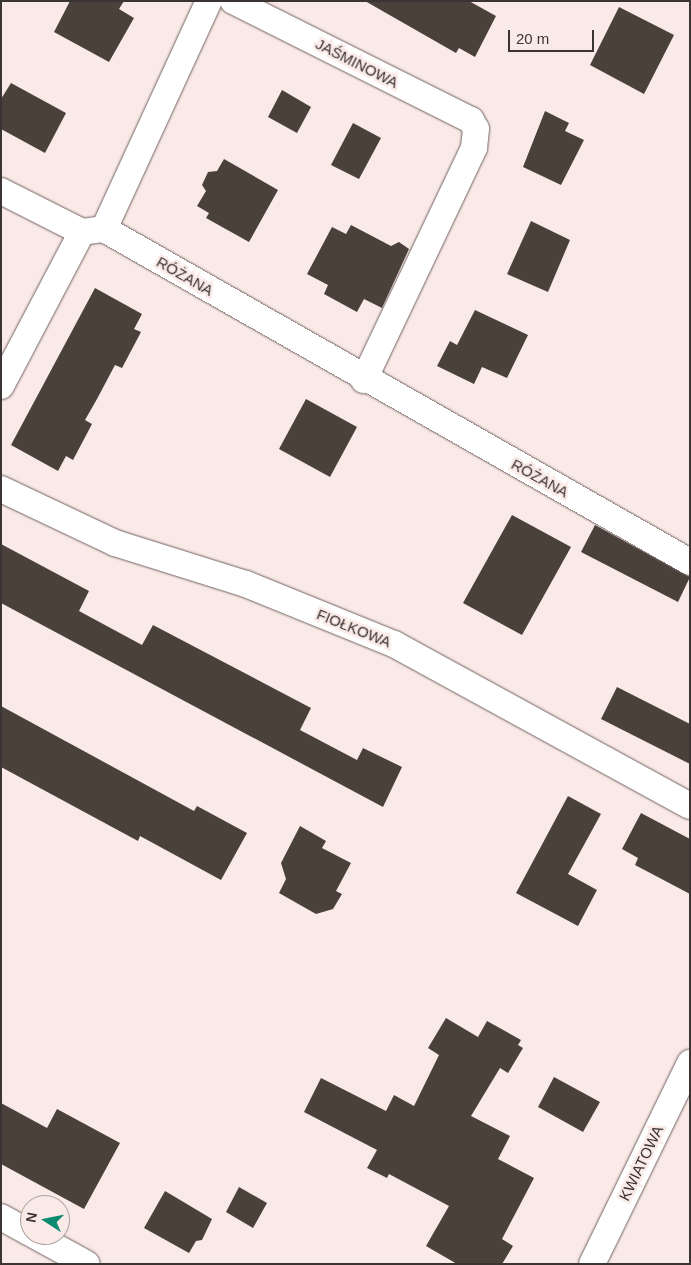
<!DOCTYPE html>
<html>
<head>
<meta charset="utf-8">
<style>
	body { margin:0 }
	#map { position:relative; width:691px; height:1265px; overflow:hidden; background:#faeae7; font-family:Helvetica,sans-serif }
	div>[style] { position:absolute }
	.building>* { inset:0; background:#4b413b }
	.roads { filter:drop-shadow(0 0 1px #706260) drop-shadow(0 0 1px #706260) }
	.street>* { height:26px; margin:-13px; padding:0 13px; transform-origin:13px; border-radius:13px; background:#fff }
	span { translate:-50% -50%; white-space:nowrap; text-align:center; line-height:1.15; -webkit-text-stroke:5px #faeae7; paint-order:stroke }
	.street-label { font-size:15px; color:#3a3433 }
	.frame { position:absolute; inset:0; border:2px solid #3a3433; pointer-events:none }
	.north { position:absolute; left:20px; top:1195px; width:50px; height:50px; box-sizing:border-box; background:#faeae7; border:1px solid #ada19f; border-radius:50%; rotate:281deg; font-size:14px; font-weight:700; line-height:20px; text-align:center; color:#3a3433 }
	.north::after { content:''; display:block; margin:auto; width:18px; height:22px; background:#0a8a6e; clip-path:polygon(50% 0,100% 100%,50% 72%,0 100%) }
	.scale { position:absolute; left:508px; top:30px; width:86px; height:22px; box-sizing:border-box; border:2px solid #3a3433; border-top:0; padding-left:6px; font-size:15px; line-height:18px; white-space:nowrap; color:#3a3433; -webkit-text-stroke:4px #faeae7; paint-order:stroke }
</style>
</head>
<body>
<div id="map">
	<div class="building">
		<div style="clip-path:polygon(70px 1px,124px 1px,119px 9px,134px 18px,109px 62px,54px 32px)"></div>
		<div style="clip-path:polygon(365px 1px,469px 1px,496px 16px,475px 57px,459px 48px,456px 53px)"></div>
		<div style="clip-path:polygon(619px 7px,674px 35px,644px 94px,590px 65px)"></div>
		<div style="clip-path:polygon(11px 83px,66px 113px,45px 153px,1px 129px,1px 99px)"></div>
		<div style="clip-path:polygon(282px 90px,311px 107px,297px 133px,268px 117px)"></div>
		<div style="clip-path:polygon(545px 111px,569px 123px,565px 131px,584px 140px,561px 185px,523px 167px)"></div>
		<div style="clip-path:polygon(353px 123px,381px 138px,359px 179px,331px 165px)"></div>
		<div style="clip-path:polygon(224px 159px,278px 190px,249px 242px,206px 218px,209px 213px,197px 206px,206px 191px,202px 185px,208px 172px,217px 171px)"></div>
		<div style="clip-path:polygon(531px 221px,570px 240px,548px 292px,507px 274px)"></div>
		<div style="clip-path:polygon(351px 225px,391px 246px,399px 242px,409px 249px,382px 308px,364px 299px,357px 312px,324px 294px,328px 285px,307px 274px,332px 227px,346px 234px)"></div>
		<div style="clip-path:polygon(95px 288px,142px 314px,134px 329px,141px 332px,122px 368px,115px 365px,97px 399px,85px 420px,92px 424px,73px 460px,66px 456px,58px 471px,11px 445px)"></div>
		<div style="clip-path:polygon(475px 310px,528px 335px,507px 378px,482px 367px,474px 384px,437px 366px,450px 341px,457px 345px)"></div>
		<div style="clip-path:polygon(306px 399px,357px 427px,330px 477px,279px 449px)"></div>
		<div style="clip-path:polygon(512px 515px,571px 547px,522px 635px,463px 603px)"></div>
		<div style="clip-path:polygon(595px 525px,690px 577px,678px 602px,581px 552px)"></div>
		<div style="clip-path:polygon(1px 544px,89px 591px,79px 611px,142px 645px,153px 625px,311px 708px,300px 730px,357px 760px,363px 748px,402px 767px,383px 807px,1px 603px)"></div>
		<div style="clip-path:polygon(617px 687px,690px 724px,690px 764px,601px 719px)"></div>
		<div style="clip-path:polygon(1px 706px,194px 811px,197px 806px,247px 833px,221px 880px,140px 836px,138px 841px,1px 767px)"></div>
		<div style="clip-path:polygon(568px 796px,601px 814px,568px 874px,597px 890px,578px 926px,516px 893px)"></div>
		<div style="clip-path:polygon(641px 813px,690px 839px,690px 894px,635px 865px,638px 858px,622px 849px)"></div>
		<div style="clip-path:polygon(300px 826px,326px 841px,322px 848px,351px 863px,336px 891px,342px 894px,333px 909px,316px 914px,279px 893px,286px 879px,281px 863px)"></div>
		<div style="clip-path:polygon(446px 1018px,478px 1037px,487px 1021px,521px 1040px,518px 1045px,523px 1048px,508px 1073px,500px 1068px,471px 1116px,510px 1136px,498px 1159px,534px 1178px,502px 1239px,513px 1246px,502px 1264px,457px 1264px,426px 1246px,449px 1206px,389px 1174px,387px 1178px,367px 1168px,377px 1150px,304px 1112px,321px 1078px,386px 1111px,394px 1095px,414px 1106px,439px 1055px,428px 1048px)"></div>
		<div style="clip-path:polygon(554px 1077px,600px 1102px,583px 1132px,538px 1107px)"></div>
		<div style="clip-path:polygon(1px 1103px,47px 1128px,57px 1109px,120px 1143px,84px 1209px,1px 1164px)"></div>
		<div style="clip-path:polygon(239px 1187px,267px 1203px,253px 1228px,226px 1212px)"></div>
		<div style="clip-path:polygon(165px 1191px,212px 1219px,202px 1240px,196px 1241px,189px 1253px,144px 1228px)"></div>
	</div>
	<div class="roads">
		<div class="street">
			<div style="left:233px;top:1px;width:266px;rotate:26.6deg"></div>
			<div style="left:471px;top:120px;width:10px;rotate:61deg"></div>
			<div style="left:476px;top:129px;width:19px;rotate:96deg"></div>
			<div style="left:474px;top:148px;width:257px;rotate:115.4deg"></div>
			<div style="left:1px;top:191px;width:91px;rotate:26.8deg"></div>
			<div style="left:82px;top:232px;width:22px;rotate:-8deg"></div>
			<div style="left:104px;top:229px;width:674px;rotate:29.61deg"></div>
			<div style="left:104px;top:229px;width:251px;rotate:-65.3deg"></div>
			<div style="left:1px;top:386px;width:174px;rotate:-62.3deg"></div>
			<div style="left:1px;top:489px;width:126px;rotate:25.3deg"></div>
			<div style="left:115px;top:543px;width:137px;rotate:17.4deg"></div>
			<div style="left:246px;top:584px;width:160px;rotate:22.1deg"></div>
			<div style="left:394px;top:644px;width:337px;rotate:28.7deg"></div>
			<div style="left:1px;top:1217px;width:33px;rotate:29deg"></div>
			<div style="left:34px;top:1235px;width:60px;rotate:28.7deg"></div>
			<div style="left:592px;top:1264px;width:224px;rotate:-64deg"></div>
		</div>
	</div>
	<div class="street-label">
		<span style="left:357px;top:63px;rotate:27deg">JAŚMINOWA</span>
		<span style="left:185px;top:276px;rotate:30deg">RÓŻANA</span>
		<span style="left:540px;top:478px;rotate:29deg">RÓŻANA</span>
		<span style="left:354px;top:628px;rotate:22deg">FIOŁKOWA</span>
		<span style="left:641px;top:1163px;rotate:-64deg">KWIATOWA</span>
	</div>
	<div class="frame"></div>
	<div class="north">N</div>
	<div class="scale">20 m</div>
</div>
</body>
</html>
